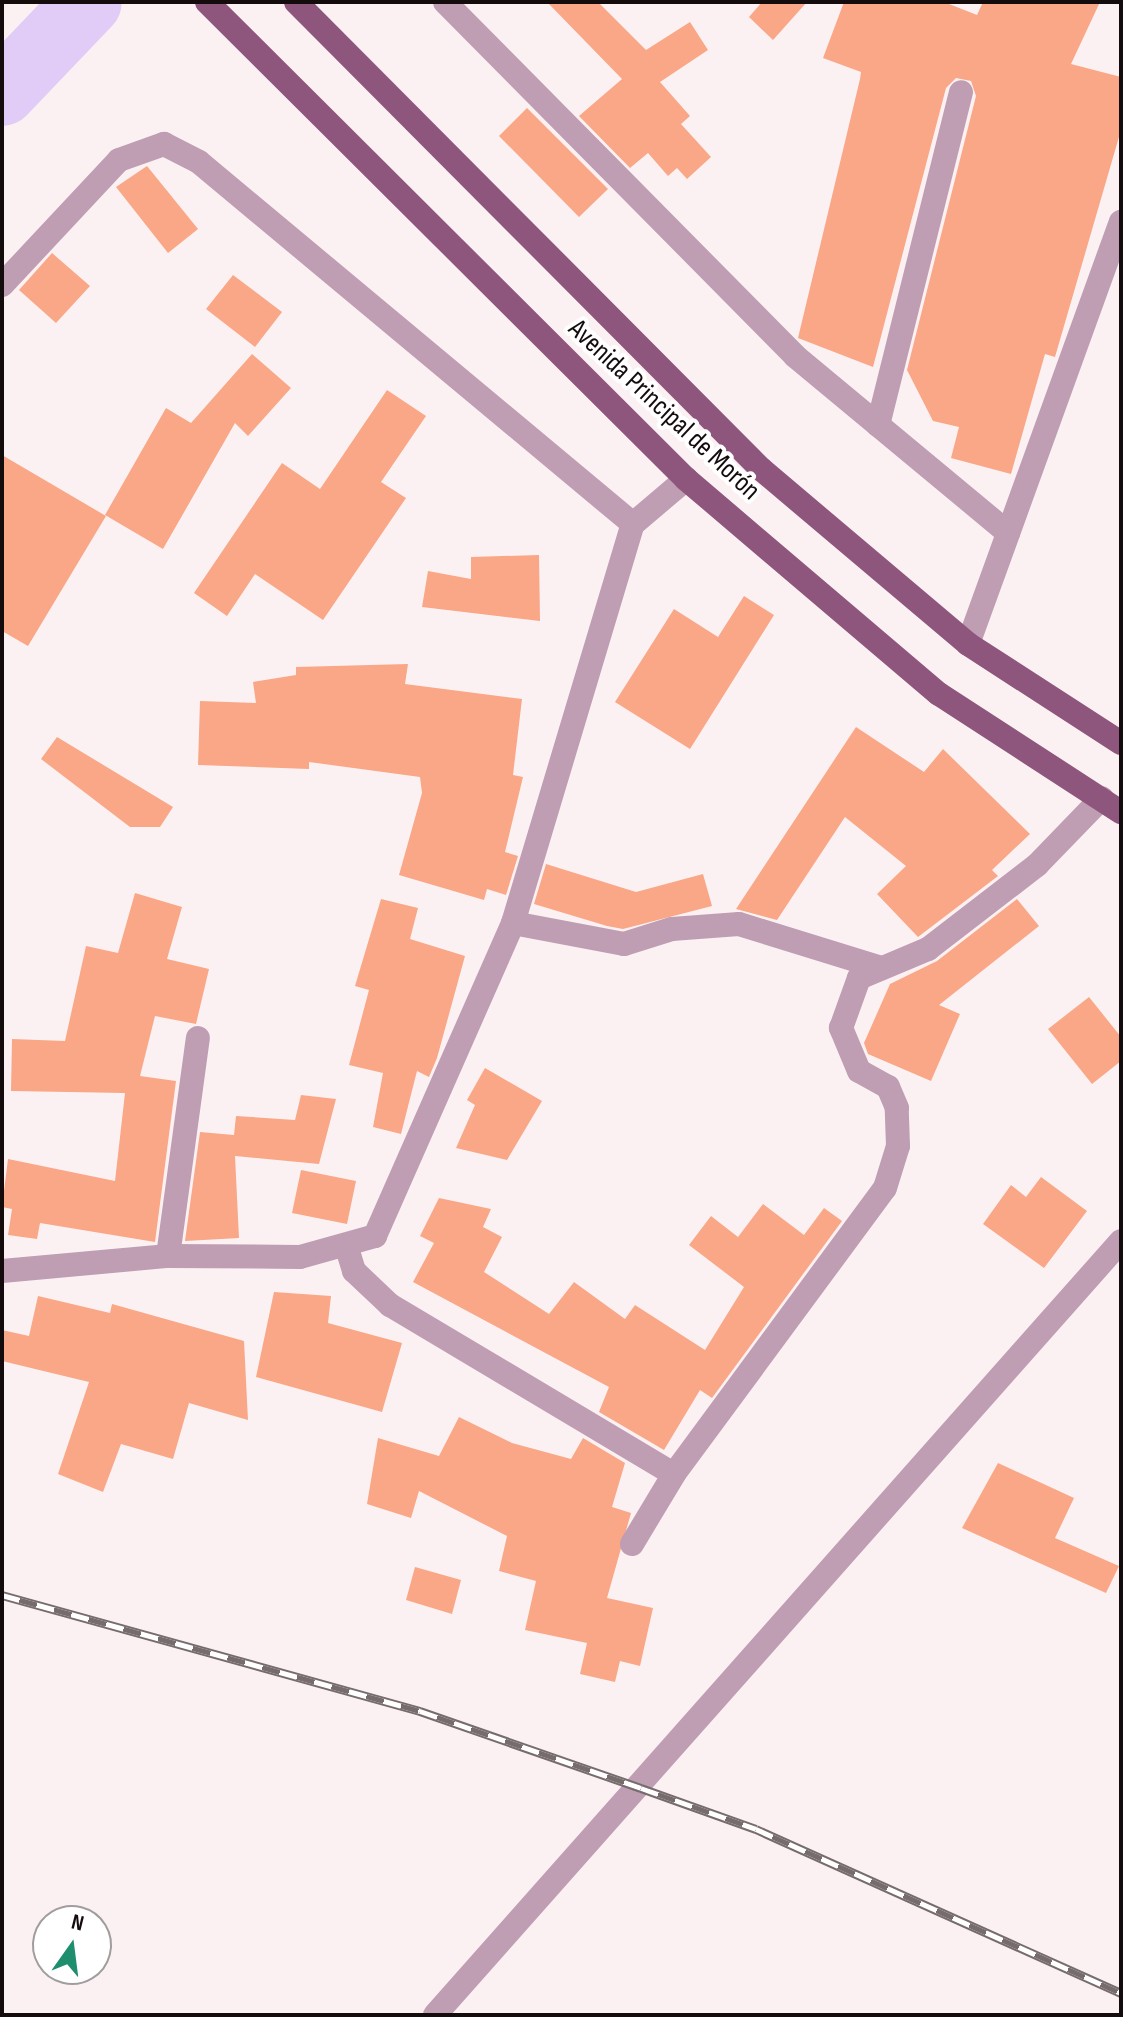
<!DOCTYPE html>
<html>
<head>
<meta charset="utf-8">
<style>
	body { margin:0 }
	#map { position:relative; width:1123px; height:2017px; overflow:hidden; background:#fcf1f2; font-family:"Sofia Sans Condensed",sans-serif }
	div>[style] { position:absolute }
	.river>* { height:68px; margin:-34px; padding:0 34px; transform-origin:34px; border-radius:34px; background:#e1cbf7 }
	.building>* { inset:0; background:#f9a786 }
	.street>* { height:24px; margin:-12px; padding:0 12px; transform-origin:12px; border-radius:12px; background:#bf9eb4 }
	.primary>* { height:24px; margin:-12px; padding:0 12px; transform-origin:12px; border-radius:12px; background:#8f567d }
	.rail>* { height:9px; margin-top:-4.5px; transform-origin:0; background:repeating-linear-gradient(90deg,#fff 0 18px,#766c6d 0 36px); box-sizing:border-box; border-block:2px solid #766c6d }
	span { translate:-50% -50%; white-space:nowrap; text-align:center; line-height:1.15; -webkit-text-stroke:8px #fff; paint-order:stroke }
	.street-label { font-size:28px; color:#140b0c }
	.frame { position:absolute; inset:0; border:4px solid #140b0c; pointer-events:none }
	.north { position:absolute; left:32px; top:1905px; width:80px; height:80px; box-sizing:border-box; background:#fff; border:2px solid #a19d9e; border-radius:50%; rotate:14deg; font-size:22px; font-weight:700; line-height:32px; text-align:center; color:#140b0c }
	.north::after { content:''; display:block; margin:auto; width:28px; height:36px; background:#1f8e6f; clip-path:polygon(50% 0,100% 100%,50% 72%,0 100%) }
</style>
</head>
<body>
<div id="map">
	<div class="river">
		<div style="left:2px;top:92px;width:124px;rotate:-46.3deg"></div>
	</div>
	<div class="building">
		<div style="clip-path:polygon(547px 2px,598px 2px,646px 50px,690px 22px,708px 50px,660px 82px,690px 116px,681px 124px,711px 157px,687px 179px,677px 168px,668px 176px,648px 153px,630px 168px,579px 116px,622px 79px)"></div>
		<div style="clip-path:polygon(762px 2px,807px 2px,773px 40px,749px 17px)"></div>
		<div style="clip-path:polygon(844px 2px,944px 2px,977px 15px,983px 2px,1100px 2px,1071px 64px,1121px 77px,1121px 130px,1055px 357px,1045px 354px,1011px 474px,951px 458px,959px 427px,933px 421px,907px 370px,976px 96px,971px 81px,956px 78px,946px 88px,873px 367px,798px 338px,860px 79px,861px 72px,823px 58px)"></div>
		<div style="clip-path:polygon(527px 108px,608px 189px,579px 217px,499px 136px)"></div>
		<div style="clip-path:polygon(147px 166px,198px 229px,168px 253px,116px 187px)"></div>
		<div style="clip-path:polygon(52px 253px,90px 286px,56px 323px,19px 290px)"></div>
		<div style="clip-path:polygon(233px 275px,282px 312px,255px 347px,206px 309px)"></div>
		<div style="clip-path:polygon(252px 354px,291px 388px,248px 436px,235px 423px,163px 549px,105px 515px,166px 408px,191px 423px)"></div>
		<div style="clip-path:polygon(387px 390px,426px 416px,381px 482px,406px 498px,323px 620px,255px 574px,227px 616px,194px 593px,282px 463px,320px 489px)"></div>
		<div style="clip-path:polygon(2px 455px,106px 516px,28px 646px,2px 631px)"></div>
		<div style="clip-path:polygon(539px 555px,540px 621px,422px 607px,428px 571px,471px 579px,471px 557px)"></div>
		<div style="clip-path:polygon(744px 596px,774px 615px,690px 749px,615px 702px,674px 609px,718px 637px)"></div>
		<div style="clip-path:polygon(408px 664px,405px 684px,522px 699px,513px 775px,523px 777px,505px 852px,518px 856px,506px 895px,487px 889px,484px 900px,399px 875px,422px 793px,420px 777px,309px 762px,309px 769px,198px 765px,200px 701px,256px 703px,253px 682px,296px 675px,296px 667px)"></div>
		<div style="clip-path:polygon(856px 727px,924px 772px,943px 749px,1030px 834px,992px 870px,998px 876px,918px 937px,877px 894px,906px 866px,845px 817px,777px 920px,736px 909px)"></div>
		<div style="clip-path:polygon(57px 737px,173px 807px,160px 827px,130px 827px,41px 759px)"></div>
		<div style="clip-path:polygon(546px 864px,636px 892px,703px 874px,712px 906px,623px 929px,607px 926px,534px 904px)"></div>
		<div style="clip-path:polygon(135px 893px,182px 907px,167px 959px,209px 969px,196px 1024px,155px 1016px,140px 1076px,176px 1081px,155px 1242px,40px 1223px,37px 1239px,8px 1235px,12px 1209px,2px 1207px,8px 1159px,115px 1181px,125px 1093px,11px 1091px,12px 1039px,65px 1041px,86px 946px,118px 953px)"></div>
		<div style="clip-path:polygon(381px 899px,418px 908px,410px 939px,465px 956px,437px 1058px,429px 1077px,417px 1071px,401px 1134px,373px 1127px,383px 1073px,349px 1065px,369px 990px,355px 986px)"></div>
		<div style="clip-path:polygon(1017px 899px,1039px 926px,939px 1005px,960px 1014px,931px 1081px,868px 1054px,864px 1043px,890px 984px,937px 961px)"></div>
		<div style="clip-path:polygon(1089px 997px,1121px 1037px,1121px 1061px,1092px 1084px,1048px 1029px)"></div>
		<div style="clip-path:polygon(485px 1068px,542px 1101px,507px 1160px,456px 1148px,475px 1105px,467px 1100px)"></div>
		<div style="clip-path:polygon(301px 1095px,336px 1099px,319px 1164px,235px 1156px,239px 1238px,185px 1241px,200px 1132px,234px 1135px,236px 1116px,295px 1120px)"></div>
		<div style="clip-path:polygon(301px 1170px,356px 1181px,347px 1224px,292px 1213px)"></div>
		<div style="clip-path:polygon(1041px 1177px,1087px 1211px,1044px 1268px,983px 1224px,1011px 1185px,1026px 1197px)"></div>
		<div style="clip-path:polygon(439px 1198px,491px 1209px,483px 1227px,502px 1237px,484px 1272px,549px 1314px,574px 1282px,625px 1319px,635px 1305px,705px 1350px,744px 1287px,689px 1245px,711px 1216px,738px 1237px,763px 1204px,804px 1235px,824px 1208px,842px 1221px,712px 1398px,700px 1390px,664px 1450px,599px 1412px,609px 1387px,413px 1282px,434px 1243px,420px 1236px)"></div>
		<div style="clip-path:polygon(274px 1292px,331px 1296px,328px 1323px,402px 1343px,382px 1412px,256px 1377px)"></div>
		<div style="clip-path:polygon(38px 1296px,110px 1313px,112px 1304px,244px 1341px,248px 1420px,189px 1403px,173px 1459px,121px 1444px,103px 1492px,58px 1474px,89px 1382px,2px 1361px,2px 1330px,29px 1336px)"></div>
		<div style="clip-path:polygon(459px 1417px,512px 1443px,571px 1459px,583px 1438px,625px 1463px,612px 1507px,631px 1513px,607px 1598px,653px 1608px,640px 1666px,620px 1661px,615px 1682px,580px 1674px,587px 1643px,525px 1630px,536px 1581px,499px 1571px,507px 1536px,419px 1491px,411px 1518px,367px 1504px,378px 1438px,439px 1456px)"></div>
		<div style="clip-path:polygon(998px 1463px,1074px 1498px,1055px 1538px,1119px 1566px,1106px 1593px,962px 1528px)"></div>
		<div style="clip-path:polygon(415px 1567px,461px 1580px,452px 1614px,406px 1600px)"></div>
	</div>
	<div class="street">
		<div style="left:445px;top:2px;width:498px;rotate:45.3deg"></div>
		<div style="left:795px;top:356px;width:277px;rotate:39.7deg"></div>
		<div style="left:2px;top:285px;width:171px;rotate:-46.9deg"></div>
		<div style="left:119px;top:160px;width:48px;rotate:-19.6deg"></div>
		<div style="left:164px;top:144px;width:39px;rotate:27deg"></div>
		<div style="left:199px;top:162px;width:565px;rotate:39.83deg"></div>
		<div style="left:878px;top:425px;width:343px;rotate:-76deg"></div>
		<div style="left:968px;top:644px;width:449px;rotate:-70.1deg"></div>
		<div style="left:513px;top:923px;width:113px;rotate:10.7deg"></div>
		<div style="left:624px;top:944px;width:50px;rotate:-17.4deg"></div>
		<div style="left:672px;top:929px;width:67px;rotate:-4.3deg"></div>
		<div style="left:739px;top:924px;width:149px;rotate:17.2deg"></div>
		<div style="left:347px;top:1248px;width:24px;rotate:73deg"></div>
		<div style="left:354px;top:1271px;width:50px;rotate:43.4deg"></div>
		<div style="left:390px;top:1305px;width:330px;rotate:30.8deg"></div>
		<div style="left:168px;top:1256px;width:220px;rotate:-82.2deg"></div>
		<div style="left:2px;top:1271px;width:167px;rotate:-5.2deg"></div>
		<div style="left:168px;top:1256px;width:132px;rotate:0.4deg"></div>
		<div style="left:300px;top:1257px;width:78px;rotate:-15.6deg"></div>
		<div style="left:375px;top:1236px;width:342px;rotate:-66.2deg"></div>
		<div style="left:513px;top:923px;width:417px;rotate:-73.3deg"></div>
		<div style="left:633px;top:524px;width:70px;rotate:-40.3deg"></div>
		<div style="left:632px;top:1544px;width:82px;rotate:-59deg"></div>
		<div style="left:674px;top:1474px;width:355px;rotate:-53.6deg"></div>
		<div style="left:885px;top:1188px;width:44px;rotate:-72.8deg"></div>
		<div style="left:898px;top:1146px;width:38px;rotate:-92deg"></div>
		<div style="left:897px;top:1108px;width:23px;rotate:-113deg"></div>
		<div style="left:888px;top:1087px;width:33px;rotate:-151deg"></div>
		<div style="left:859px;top:1071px;width:47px;rotate:-112.7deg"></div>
		<div style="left:841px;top:1028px;width:53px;rotate:-70.2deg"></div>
		<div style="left:859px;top:978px;width:75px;rotate:-22.8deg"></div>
		<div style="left:928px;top:949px;width:138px;rotate:-37.6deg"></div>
		<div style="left:1037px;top:865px;width:93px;rotate:-45.9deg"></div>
		<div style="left:435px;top:2015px;width:1034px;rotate:-48.45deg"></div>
	</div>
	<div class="primary">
		<div style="left:207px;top:2px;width:676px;rotate:44.88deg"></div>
		<div style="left:686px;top:479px;width:332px;rotate:40.4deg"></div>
		<div style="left:939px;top:694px;width:217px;rotate:33deg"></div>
		<div style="left:296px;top:2px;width:659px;rotate:45.12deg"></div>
		<div style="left:761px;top:469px;width:271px;rotate:40.2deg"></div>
		<div style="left:968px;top:644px;width:182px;rotate:32.9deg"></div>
	</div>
	<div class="rail">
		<div style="left:2px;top:1595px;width:434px;rotate:15.5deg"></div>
		<div style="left:420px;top:1711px;width:234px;rotate:19.2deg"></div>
		<div style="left:641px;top:1788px;width:122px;rotate:19.6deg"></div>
		<div style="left:756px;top:1829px;width:400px;rotate:24.2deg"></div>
	</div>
	<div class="street-label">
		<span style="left:664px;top:410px;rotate:43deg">Avenida Principal de Morón</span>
	</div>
	<div class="frame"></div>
	<div class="north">N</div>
</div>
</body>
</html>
